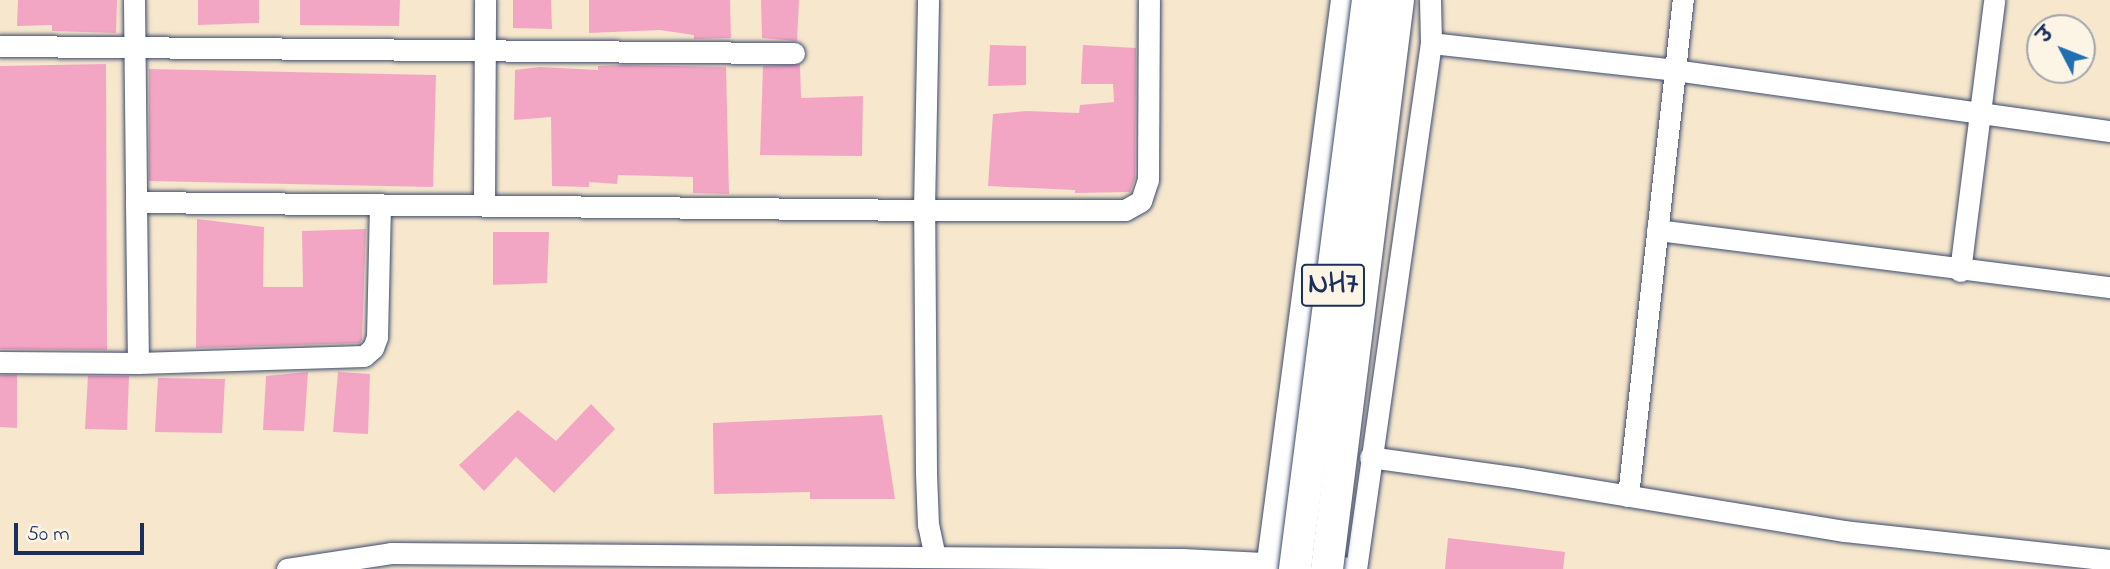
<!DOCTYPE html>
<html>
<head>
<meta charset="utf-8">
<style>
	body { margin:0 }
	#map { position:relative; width:2110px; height:569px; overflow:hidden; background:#f6e7cd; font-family:"Indie Flower","Playpen Sans Deva",sans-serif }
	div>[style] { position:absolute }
	.building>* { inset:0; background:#f3a6c3 }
	.roads { filter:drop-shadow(0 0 2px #3c4b6f) drop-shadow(0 0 2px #3c4b6f) }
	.minor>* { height:21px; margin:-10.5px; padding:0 10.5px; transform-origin:10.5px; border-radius:10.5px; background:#fff }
	.major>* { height:26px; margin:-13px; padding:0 13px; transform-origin:13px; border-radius:13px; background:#fff }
	.bridges { filter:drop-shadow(0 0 2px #3c4b6f) drop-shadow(0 0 2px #3c4b6f) }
	.highway-bridge>* { height:32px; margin:-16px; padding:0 16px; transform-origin:16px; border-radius:16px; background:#fff }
	span { translate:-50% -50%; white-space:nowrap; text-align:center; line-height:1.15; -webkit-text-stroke:6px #fcf5e5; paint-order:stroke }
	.shield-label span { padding:2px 5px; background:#fcf5e5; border:2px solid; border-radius:5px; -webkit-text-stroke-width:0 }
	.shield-label { font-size:30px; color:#1b2f5e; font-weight:700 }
	.north { position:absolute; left:2026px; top:14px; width:70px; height:70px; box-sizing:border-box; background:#fcf5e5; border:2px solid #a2a6af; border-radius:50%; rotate:312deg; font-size:19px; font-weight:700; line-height:28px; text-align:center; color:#1b2f5e }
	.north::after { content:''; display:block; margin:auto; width:24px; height:32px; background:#1f6fb2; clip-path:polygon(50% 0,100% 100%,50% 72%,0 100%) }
	.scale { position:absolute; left:14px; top:523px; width:130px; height:32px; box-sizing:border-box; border:4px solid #1b2f5e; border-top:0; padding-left:9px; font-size:21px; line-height:24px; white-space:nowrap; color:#1b2f5e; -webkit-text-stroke:5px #fcf5e5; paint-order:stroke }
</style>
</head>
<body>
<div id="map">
	<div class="building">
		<div style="clip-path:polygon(18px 0,117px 0,116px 33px,52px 31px,52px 25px,17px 26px)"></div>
		<div style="clip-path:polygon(198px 0,259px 0,259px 23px,198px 25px)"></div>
		<div style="clip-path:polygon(300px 0,400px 0,399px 26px,300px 25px)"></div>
		<div style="clip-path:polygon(513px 0,551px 0,552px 29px,513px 28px)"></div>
		<div style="clip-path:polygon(589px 0,730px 0,731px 38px,694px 39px,694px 35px,660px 30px,589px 33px)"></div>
		<div style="clip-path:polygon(761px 0,799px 0,797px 41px,762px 38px)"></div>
		<div style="clip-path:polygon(990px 45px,1026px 46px,1026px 85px,988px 86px)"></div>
		<div style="clip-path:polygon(1083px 45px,1136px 48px,1135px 178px,1130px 192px,1075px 193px,1075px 190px,988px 186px,993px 114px,1026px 111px,1079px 113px,1080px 105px,1114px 102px,1113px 84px,1081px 84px)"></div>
		<div style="clip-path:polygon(106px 64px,107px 350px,0 349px,0 66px)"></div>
		<div style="clip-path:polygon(800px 64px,801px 98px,863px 96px,862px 156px,760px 155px,763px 66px)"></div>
		<div style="clip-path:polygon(621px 65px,726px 67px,729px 194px,693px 193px,693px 177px,618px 175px,617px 184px,589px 182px,589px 187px,552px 186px,551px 117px,514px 120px,515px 70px,540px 67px,598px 70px,598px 66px)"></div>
		<div style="clip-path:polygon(149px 69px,436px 75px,433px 187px,149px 181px)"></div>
		<div style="clip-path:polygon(197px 219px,264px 227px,263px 287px,303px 287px,302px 231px,366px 229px,362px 340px,359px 343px,196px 348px)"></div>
		<div style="clip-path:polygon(493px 232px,549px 232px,547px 283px,493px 285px)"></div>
		<div style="clip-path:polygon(308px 372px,304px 431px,263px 430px,266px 376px)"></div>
		<div style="clip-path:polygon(338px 372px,370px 374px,368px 434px,333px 432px)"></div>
		<div style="clip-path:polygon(0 375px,17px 375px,17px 428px,0 427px)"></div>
		<div style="clip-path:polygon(88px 376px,129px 376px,127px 430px,85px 429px)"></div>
		<div style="clip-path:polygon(158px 378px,225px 379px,222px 433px,155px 432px)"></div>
		<div style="clip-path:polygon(591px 404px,615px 429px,554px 493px,516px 457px,484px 491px,459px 465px,518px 410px,556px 441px)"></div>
		<div style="clip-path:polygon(882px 415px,895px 499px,810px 499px,810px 492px,714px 494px,713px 423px)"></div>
		<div style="clip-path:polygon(1448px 538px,1565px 552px,1563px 569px,1445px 569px)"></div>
	</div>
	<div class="roads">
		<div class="minor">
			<div style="left:134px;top:0;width:202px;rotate:89.4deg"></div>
			<div style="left:136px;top:202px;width:788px;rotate:0.58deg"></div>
			<div style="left:924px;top:210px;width:210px;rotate:-88.9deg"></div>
			<div style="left:1431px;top:43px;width:245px;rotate:6.3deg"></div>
			<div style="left:1675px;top:70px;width:439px;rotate:8deg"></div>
			<div style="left:0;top:46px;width:794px;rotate:0.51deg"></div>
			<div style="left:136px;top:202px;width:161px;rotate:89.3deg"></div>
			<div style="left:484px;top:205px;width:205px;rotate:-89.7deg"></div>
			<div style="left:1657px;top:230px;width:457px;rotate:7.2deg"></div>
			<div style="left:1960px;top:271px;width:273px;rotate:-82.8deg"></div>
			<div style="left:0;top:362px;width:138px;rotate:0.4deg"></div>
			<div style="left:138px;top:363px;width:226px;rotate:-1.8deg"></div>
			<div style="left:364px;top:356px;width:12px;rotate:-42deg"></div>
			<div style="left:373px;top:348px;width:12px;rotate:-70deg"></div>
			<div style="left:377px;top:337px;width:133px;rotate:-88.7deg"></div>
			<div style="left:1370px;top:457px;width:151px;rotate:8deg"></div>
			<div style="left:1520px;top:478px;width:328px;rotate:9.3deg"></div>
			<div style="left:1844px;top:531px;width:268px;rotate:6.2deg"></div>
			<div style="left:1628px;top:496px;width:499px;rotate:-83.7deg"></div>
			<div style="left:935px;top:557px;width:33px;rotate:-102deg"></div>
			<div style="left:928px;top:525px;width:53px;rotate:-92.2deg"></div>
			<div style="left:926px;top:472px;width:262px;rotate:-90.4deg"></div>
			<div style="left:924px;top:210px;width:201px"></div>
			<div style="left:1125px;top:210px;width:18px;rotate:-29deg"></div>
			<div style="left:1141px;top:201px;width:22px;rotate:-72deg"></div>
			<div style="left:1148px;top:180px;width:180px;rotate:-89.7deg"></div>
			<div style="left:1316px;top:566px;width:40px;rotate:2.9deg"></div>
			<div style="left:287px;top:569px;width:105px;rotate:-8.7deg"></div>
			<div style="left:391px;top:553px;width:791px;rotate:0.43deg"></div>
			<div style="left:1182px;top:559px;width:102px;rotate:2.8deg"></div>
			<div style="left:1356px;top:569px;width:531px;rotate:-81.89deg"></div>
			<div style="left:1431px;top:43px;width:43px;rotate:-91.3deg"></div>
		</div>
		<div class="major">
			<div style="left:1269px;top:569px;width:574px;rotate:-82.49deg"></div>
		</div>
	</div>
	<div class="bridges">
		<div class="highway-bridge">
			<div style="left:1295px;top:569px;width:574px;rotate:-82.69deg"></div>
			<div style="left:1327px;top:569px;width:573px;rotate:-82.89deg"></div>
		</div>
	</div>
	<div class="shield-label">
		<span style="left:1333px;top:285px">NH7</span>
	</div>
	<div class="north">उ</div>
	<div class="scale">50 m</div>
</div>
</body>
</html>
